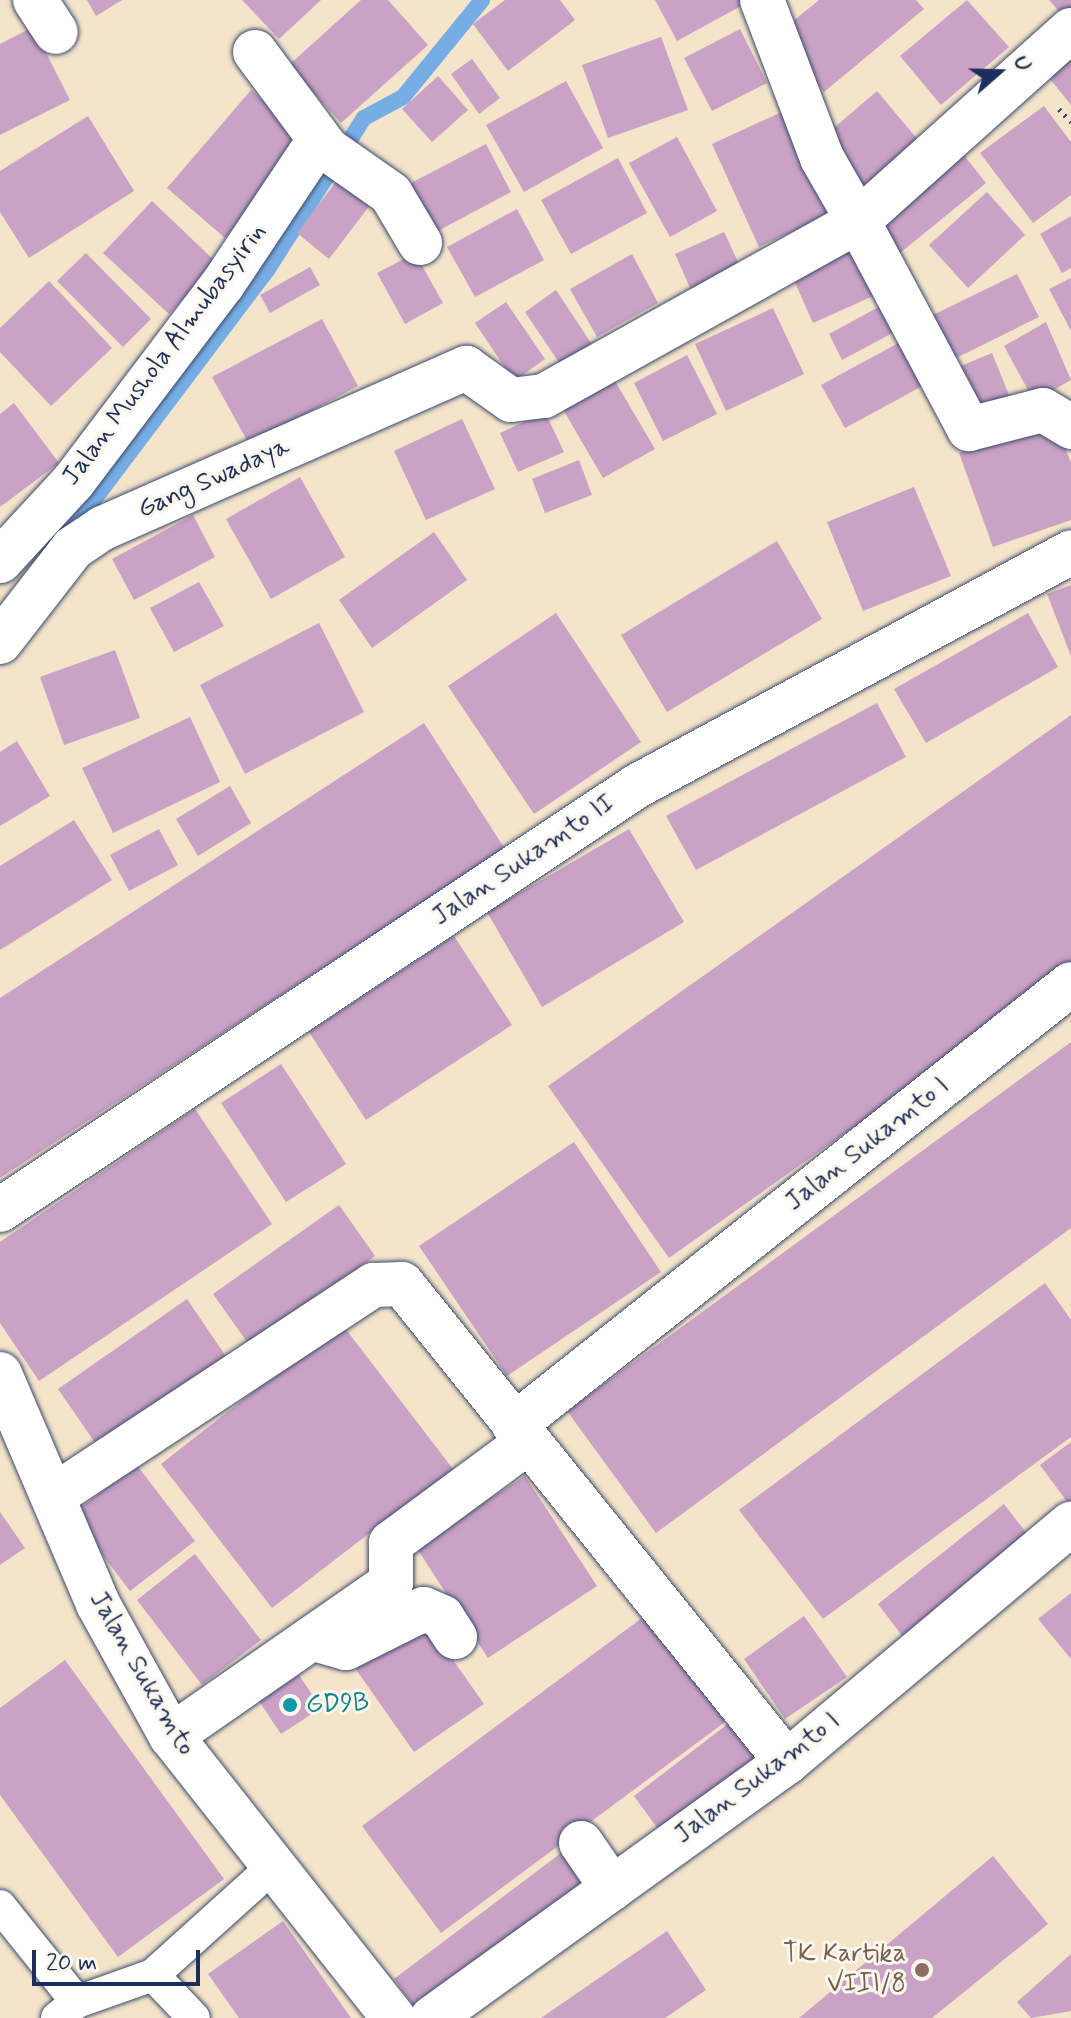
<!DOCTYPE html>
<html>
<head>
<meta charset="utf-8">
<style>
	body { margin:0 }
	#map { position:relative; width:1071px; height:2018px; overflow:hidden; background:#f4e4ca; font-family:Mynerve,sans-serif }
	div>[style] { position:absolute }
	.stream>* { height:16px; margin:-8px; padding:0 8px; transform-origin:8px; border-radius:8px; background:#76ade4 }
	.building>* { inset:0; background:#c9a2c5 }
	.path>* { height:5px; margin-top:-2.5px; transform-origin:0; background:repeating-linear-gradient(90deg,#3c4a6e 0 2px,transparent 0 8px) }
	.roads { filter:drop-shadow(0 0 2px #3c4a6e) drop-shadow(0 0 2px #3c4a6e) }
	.lane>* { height:32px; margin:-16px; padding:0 16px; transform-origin:16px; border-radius:16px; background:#fff }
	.street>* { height:44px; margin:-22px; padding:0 22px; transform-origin:22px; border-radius:22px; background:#fff }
	.dots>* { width:22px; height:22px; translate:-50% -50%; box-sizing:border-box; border:4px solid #fbf7ec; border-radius:50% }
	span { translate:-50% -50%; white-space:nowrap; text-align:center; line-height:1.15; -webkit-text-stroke:6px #fbf7ec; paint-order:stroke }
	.street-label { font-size:26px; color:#1b2f5e }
	.culture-label { font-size:26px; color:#0d838f }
	.left { translate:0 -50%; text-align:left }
	.education-label { font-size:26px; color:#785e54 }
	.right { translate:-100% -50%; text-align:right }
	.north { position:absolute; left:959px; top:32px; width:80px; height:80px; -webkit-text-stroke:6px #fbf7ec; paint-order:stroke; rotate:70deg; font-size:22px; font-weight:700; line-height:32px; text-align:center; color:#1b2f5e }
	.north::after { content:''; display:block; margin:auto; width:28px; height:36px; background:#1b2f5e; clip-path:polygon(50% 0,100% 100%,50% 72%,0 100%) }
	.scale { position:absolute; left:32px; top:1950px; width:168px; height:36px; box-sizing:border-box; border:4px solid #1b2f5e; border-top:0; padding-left:10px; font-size:24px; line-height:28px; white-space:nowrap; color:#1b2f5e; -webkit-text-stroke:6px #fbf7ec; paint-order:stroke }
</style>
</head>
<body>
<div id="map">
	<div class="stream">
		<div style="left:72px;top:529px;width:326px;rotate:-53deg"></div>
		<div style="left:268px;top:269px;width:179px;rotate:-57.6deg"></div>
		<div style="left:364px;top:118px;width:44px;rotate:-28.3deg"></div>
		<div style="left:403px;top:97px;width:125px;rotate:-50.8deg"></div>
	</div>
	<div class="building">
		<div style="clip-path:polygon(87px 0,122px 0,96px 16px)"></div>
		<div style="clip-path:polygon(242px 0,321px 0,279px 39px)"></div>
		<div style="clip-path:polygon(361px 0,388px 0,428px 45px,341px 123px,289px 65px)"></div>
		<div style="clip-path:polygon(505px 0,560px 0,575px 20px,508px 71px,473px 24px)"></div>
		<div style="clip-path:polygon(655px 0,752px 0,677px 41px)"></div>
		<div style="clip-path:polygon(819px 0,916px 0,924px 9px,824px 92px,777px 34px)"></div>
		<div style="clip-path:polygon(967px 0,1009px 47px,941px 105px,900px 56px)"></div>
		<div style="clip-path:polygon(1049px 0,1071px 0,1071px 11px,1064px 17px)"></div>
		<div style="clip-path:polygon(33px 27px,70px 100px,0 135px,0 44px)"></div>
		<div style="clip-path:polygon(740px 29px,767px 83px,712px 111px,684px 58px)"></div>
		<div style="clip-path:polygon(661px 37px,688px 110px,608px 138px,582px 65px)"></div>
		<div style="clip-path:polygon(1071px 45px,1071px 105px,1042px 69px)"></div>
		<div style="clip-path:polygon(472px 59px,500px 98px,479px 114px,451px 74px)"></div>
		<div style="clip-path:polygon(438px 76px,468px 110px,432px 142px,402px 109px)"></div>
		<div style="clip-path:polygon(566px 81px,603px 148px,524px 192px,486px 125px)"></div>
		<div style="clip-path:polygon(251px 90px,309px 140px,225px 238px,167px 188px)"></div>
		<div style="clip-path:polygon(877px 91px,924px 147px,869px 194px,822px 138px)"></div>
		<div style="clip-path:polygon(1044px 106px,1071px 142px,1071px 195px,1033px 223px,980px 153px)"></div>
		<div style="clip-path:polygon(786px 110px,833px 213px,759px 247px,712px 144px)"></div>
		<div style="clip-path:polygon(88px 116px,134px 191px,29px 258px,0 212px,0 171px)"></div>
		<div style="clip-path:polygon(677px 137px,717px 211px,670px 237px,629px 163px)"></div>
		<div style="clip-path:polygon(486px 144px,511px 192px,434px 233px,409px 184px)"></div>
		<div style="clip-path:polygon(956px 145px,986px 183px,900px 253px,870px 214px)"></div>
		<div style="clip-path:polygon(618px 158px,647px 213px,571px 254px,541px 200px)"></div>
		<div style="clip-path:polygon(338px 179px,370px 205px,329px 259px,297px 233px)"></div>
		<div style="clip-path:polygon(987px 192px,1025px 235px,968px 288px,929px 245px)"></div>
		<div style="clip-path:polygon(152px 201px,217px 263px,169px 314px,103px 253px)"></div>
		<div style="clip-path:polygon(517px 209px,544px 260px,475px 297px,447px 247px)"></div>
		<div style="clip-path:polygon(1071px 216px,1071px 268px,1062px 273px,1040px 234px)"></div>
		<div style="clip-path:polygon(724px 232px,740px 266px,691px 290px,675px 254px)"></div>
		<div style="clip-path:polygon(857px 240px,880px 293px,813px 323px,789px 269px)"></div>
		<div style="clip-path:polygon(86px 253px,151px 319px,123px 347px,57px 281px)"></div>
		<div style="clip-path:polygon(415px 253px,443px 303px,405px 324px,377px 273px)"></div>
		<div style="clip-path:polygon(632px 254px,658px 303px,597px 337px,570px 289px)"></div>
		<div style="clip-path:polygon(310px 267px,320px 285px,270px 313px,260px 295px)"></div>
		<div style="clip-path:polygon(1017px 274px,1039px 317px,954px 359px,933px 315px)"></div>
		<div style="clip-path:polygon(1071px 278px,1071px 331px,1049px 289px)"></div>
		<div style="clip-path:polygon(49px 281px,112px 348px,51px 406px,0 352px,0 328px)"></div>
		<div style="clip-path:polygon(556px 290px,593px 346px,562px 367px,525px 312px)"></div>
		<div style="clip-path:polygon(506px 302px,545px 359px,514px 381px,475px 323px)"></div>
		<div style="clip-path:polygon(886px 303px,900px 329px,842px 360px,829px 334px)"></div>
		<div style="clip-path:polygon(773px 308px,804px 374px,726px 411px,695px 344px)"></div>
		<div style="clip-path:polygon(322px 319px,358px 386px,249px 444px,212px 377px)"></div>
		<div style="clip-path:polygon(1046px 322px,1071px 380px,1034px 401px,1004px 346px)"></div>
		<div style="clip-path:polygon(904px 340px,928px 383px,845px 428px,821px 385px)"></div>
		<div style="clip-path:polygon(992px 353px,1011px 400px,971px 417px,951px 370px)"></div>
		<div style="clip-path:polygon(687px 355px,717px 414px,663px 441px,634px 383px)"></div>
		<div style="clip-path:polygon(612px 376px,655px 449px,603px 478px,561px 406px)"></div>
		<div style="clip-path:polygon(14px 403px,59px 463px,0 507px,0 414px)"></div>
		<div style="clip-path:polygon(545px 412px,564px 452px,518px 472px,500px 433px)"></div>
		<div style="clip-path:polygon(462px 419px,495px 489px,426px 520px,394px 451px)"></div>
		<div style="clip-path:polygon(1055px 419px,1071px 463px,1071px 520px,993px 547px,959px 453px)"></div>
		<div style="clip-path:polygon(579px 460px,592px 495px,545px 513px,532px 479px)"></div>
		<div style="clip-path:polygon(300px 477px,345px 557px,271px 599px,226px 519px)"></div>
		<div style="clip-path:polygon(914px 487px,951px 576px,863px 611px,827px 522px)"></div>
		<div style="clip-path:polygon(193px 515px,215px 557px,134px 600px,112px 559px)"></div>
		<div style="clip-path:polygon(434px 532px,467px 580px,372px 648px,339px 600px)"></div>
		<div style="clip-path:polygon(777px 541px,822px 619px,667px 712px,621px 635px)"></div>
		<div style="clip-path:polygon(199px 582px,224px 626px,174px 652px,150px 608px)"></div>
		<div style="clip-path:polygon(1071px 585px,1071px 656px,1047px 594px)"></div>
		<div style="clip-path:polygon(556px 613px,641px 742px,534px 814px,448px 686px)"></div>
		<div style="clip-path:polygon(1028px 613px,1058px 667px,926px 743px,894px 689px)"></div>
		<div style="clip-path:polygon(319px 623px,364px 712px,245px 774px,200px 685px)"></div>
		<div style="clip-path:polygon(115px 650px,140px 718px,64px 745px,40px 677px)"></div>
		<div style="clip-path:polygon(877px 703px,906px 757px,696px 870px,666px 816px)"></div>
		<div style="clip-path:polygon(1071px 715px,1071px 973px,669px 1258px,548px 1086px)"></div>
		<div style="clip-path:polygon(190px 717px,220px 782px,113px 833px,82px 768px)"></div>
		<div style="clip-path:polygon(424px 723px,505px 849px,0 1178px,0 998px)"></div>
		<div style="clip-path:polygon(17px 741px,50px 796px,0 826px,0 752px)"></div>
		<div style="clip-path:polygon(230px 786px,251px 823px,198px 856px,176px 819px)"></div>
		<div style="clip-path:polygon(74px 820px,112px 880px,0 950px,0 866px)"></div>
		<div style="clip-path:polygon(159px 829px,178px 865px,129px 891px,110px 855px)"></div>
		<div style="clip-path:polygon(629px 829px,684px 922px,542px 1007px,487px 912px)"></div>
		<div style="clip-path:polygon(454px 936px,512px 1025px,366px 1120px,309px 1032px)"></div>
		<div style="clip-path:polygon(1071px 1042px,1071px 1228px,656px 1533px,567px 1411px)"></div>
		<div style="clip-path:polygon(281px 1064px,346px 1164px,286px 1202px,221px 1103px)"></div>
		<div style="clip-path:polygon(195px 1109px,272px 1224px,39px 1381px,0 1323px,0 1242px)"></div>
		<div style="clip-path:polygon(574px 1142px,661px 1272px,507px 1376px,419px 1246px)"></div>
		<div style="clip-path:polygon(339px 1205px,375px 1256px,250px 1346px,213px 1294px)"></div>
		<div style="clip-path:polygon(1045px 1283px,1071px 1320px,1071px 1437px,823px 1619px,739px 1510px)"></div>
		<div style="clip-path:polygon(187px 1299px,227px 1358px,98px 1447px,58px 1389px)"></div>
		<div style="clip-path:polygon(341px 1323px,453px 1469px,272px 1608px,161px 1464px)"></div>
		<div style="clip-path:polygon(1071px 1442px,1071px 1507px,1040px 1465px)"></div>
		<div style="clip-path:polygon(136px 1464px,195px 1541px,130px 1591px,72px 1515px)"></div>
		<div style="clip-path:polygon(525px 1476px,597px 1586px,488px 1658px,416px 1547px)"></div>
		<div style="clip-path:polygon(1004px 1504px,1032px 1540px,906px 1641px,878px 1604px)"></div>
		<div style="clip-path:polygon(0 1512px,25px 1548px,0 1565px)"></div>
		<div style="clip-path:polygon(195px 1554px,261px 1640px,202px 1685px,137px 1600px)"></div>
		<div style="clip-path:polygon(1071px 1593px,1071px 1659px,1038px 1619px)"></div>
		<div style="clip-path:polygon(650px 1612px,729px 1719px,441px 1933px,362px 1826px)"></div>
		<div style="clip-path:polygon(804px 1616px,847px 1677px,785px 1719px,744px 1659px)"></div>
		<div style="clip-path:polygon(425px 1620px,484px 1704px,414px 1752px,355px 1668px)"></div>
		<div style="clip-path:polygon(65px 1660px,224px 1879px,118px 1957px,0 1795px,0 1708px)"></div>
		<div style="clip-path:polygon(299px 1675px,321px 1708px,281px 1734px,259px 1701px)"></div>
		<div style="clip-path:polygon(742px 1713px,772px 1752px,663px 1836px,634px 1796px)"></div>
		<div style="clip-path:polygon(569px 1847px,597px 1883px,422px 2017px,394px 1979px)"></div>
		<div style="clip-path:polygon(993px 1856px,1048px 1924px,932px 2018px,799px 2018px)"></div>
		<div style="clip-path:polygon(283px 1921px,351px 2018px,239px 2018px,208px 1974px)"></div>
		<div style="clip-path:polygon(667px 1931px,706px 1990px,665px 2018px,541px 2018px)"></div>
		<div style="clip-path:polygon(1071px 1954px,1071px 2011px,1031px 2018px,1017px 2002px)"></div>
	</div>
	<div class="path">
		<div style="left:1059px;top:109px;width:18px;rotate:47deg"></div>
	</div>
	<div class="roads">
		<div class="lane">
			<div style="left:0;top:1906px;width:123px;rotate:51.3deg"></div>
			<div style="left:153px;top:1975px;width:59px;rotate:46.4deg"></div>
			<div style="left:57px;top:2018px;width:26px;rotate:-39deg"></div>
			<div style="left:77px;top:2002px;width:81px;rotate:-19.6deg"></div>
			<div style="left:153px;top:1975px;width:167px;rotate:-42.1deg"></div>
		</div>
		<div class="street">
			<div style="left:35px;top:0;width:38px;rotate:57deg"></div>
			<div style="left:762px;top:0;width:169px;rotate:69.2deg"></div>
			<div style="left:822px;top:158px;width:73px;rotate:60.3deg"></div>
			<div style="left:858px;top:221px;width:286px;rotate:-41.9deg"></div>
			<div style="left:255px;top:52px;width:121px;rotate:53.4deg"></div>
			<div style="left:327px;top:149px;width:78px;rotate:35.1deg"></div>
			<div style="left:391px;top:194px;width:57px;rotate:59.4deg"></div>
			<div style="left:0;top:561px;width:108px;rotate:-47.3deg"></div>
			<div style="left:73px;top:482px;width:248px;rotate:-52.9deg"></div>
			<div style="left:223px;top:284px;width:173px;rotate:-56.3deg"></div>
			<div style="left:0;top:642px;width:119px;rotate:-52.2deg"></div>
			<div style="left:73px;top:548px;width:36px;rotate:-34deg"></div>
			<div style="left:103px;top:528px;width:397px;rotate:-23.8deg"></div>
			<div style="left:466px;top:368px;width:55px;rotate:35.4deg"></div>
			<div style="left:511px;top:400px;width:33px;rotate:-7deg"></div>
			<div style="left:544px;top:396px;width:359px;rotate:-29.1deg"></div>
			<div style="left:858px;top:221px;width:236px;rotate:61.9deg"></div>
			<div style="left:969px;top:429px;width:76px;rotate:-14.4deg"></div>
			<div style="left:1043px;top:410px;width:33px;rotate:31deg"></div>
			<div style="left:0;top:1210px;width:765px;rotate:-33.65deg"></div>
			<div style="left:637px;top:786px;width:493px;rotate:-28.3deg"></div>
			<div style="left:0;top:1374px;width:250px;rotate:66.9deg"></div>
			<div style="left:98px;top:1604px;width:151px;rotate:61.1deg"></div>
			<div style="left:171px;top:1736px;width:360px;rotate:51.7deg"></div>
			<div style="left:514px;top:1425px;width:710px;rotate:-38.37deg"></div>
			<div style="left:55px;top:1495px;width:382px;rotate:-33.4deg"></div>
			<div style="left:374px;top:1285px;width:28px;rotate:-2deg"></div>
			<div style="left:402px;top:1284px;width:614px;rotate:51.15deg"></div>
			<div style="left:318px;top:1640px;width:29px;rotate:16deg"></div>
			<div style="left:346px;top:1648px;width:87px;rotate:-26.6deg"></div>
			<div style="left:424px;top:1609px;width:20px;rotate:24deg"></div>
			<div style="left:442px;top:1617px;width:24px;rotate:57deg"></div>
			<div style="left:171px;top:1736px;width:268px;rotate:-34.8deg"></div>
			<div style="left:391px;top:1583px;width:40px;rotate:-90deg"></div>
			<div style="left:391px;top:1543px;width:170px;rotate:-36.4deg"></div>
			<div style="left:581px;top:1843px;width:55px;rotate:55.4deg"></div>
			<div style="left:432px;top:2018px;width:438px;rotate:-35.8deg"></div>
			<div style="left:787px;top:1762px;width:371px;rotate:-40deg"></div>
		</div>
	</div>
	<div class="dots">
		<div style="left:290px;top:1705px;background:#0f9aa8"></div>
		<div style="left:922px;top:1970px;background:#8d6e63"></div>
	</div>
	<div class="street-label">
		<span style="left:165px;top:355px;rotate:-53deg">Jalan Mushola Almubasyirin</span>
		<span style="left:214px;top:479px;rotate:-24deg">Gang Swadaya</span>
		<span style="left:524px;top:861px;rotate:-34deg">Jalan Sukamto II</span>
		<span style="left:868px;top:1145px;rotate:-38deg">Jalan Sukamto I</span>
		<span style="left:141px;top:1674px;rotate:60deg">Jalan Sukamto</span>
		<span style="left:758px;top:1779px;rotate:-37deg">Jalan Sukamto I</span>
	</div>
	<div class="culture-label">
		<span class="left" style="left:306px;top:1705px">GD9B</span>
	</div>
	<div class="education-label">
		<span class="right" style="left:906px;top:1970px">TK Kartika<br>VIII/8</span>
	</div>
	<div class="north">U</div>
	<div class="scale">20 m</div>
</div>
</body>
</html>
